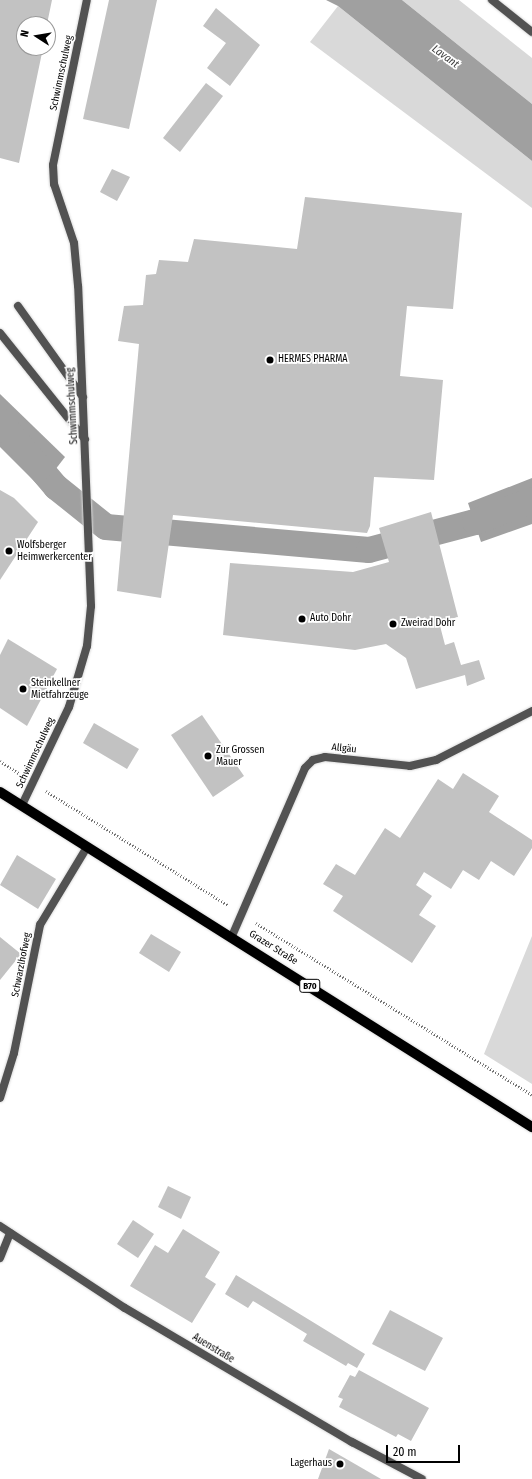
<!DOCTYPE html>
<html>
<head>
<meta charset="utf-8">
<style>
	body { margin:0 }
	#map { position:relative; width:532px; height:1479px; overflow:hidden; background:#fff; font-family:"Fira Sans Condensed",sans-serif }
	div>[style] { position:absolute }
	.green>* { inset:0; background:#d9d9d9 }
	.water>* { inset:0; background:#a0a0a0 }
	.canal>* { height:26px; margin:-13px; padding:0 13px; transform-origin:13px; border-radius:13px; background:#a0a0a0 }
	.building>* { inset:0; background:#c2c2c2 }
	.path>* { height:2.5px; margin-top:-1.25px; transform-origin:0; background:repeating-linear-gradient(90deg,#747474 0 1px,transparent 0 3px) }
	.roads { filter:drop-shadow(0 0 1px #dbdbdb) drop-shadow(0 0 1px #dbdbdb) }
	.service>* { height:8px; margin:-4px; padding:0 4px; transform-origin:4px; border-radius:4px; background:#525252 }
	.minor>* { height:8px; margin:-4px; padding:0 4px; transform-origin:4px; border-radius:4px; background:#525252 }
	.primary>* { height:10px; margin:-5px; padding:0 5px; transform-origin:5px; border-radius:5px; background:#000 }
	.dots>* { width:11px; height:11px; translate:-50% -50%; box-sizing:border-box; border:2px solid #fff; border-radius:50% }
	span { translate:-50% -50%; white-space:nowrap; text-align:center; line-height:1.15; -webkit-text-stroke:3.5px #fff; paint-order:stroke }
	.shield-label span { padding:1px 3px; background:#fff; border:1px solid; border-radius:3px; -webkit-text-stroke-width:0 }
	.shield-label { font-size:9px; color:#000; font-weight:700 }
	.street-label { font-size:10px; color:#000 }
	.poi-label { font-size:10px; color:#000 }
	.left { translate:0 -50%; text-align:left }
	.right { translate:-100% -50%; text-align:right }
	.water-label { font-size:11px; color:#414141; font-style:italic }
	.north { position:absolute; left:16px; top:16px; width:40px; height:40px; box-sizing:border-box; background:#fff; border:1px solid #999; border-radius:50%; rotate:282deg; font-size:11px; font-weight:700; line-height:16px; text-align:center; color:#000 }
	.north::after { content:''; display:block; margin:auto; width:14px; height:18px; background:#000; clip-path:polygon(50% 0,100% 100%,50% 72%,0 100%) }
	.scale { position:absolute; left:386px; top:1445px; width:74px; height:18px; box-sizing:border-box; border:2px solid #000; border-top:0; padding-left:5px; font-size:12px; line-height:14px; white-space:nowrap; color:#000; -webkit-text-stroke:3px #fff; paint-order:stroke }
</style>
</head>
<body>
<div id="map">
	<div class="green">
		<div style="clip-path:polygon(402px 0,459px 0,532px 58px,532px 104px)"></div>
		<div style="clip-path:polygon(338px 6px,532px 161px,532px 208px,310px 42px)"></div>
		<div style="clip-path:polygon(532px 936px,532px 1084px,484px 1054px)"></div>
	</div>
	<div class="water">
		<div style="clip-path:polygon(326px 0,402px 0,532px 104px,532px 161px,338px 6px)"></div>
		<div style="clip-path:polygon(0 394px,65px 457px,41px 488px,0 447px)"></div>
		<div style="clip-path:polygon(532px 478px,532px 524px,481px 542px,468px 503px)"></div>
	</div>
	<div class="canal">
		<div style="left:0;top:421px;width:87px;rotate:49.7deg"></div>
		<div style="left:56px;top:487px;width:64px;rotate:38.7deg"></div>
		<div style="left:106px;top:527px;width:264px;rotate:5deg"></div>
		<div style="left:369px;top:550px;width:110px;rotate:-14.8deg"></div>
		<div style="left:475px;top:522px;width:61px;rotate:-21.1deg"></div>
	</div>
	<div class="building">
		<div style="clip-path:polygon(0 0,52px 0,47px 24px,24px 24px,24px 48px,43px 48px,19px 163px,0 158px)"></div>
		<div style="clip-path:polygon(109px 0,157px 0,129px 129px,83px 119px)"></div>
		<div style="clip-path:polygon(216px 8px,260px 45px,230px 86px,207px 68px,226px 43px,203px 26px)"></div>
		<div style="clip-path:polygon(206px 83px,223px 96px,180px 152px,163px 138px)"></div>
		<div style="clip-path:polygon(112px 169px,130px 177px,117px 201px,100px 192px)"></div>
		<div style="clip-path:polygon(305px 197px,462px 213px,453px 309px,407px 306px,400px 376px,443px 380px,434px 480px,374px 477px,370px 526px,367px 533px,173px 515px,161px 598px,117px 591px,139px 344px,118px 341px,124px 306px,143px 305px,146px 275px,156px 274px,159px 260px,188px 262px,194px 239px,297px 249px)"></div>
		<div style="clip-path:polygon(0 490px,14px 498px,38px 522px,0 580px)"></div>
		<div style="clip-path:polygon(431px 512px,458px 617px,439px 622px,445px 645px,454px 642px,461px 665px,479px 660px,485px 679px,467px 686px,465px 675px,416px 689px,406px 658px,386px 644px,355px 650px,223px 635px,230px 563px,353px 572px,389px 562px,379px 528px)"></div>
		<div style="clip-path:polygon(8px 639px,57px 669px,27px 726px,0 708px,0 655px)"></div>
		<div style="clip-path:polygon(202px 715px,244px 776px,213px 797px,171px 735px)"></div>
		<div style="clip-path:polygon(94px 723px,139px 749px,127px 769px,83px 743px)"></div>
		<div style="clip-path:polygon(463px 773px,499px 796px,489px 812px,532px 840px,532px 848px,514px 876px,491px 861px,479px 880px,463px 870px,451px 889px,424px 872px,416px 885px,432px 896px,419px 915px,436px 926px,412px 963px,333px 911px,343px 896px,323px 884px,336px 864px,355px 875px,385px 828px,400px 838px,438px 779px,453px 789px)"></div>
		<div style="clip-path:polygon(17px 855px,56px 879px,38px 909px,0 885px)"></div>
		<div style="clip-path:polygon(151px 934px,181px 952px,169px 972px,139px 953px)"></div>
		<div style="clip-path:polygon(0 937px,21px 954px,0 980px)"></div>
		<div style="clip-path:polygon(168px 1186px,191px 1197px,181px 1219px,158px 1207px)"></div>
		<div style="clip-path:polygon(133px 1220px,154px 1234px,138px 1258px,117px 1244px)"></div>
		<div style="clip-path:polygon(183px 1229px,220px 1252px,205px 1277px,216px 1284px,192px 1323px,130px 1286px,155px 1245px,168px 1253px)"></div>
		<div style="clip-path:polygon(236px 1275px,365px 1354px,357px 1368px,348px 1363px,346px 1366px,303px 1341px,307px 1334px,253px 1301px,248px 1308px,225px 1294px)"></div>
		<div style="clip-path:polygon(390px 1310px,443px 1338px,425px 1371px,372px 1344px)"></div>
		<div style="clip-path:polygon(359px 1370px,429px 1408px,411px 1441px,398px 1434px,396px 1437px,339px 1407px,343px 1399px,338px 1397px,350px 1375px,355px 1377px)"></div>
		<div style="clip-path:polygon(329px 1449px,381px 1479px,318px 1479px)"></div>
	</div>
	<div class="path">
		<div style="left:0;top:761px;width:24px;rotate:33deg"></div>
		<div style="left:46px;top:791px;width:215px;rotate:32.1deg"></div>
		<div style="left:256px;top:923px;width:325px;rotate:31.9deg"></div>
	</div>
	<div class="roads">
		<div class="service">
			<div style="left:18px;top:306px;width:112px;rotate:54.5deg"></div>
			<div style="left:0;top:333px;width:136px;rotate:51.3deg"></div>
			<div style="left:0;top:1098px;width:47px;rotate:-72.7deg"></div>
			<div style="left:14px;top:1053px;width:131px;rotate:-78.5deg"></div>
			<div style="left:40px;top:925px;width:91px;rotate:-58.9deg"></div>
		</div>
		<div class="minor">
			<div style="left:492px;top:0;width:51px;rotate:38.7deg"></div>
			<div style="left:22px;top:805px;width:109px;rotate:-64.4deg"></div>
			<div style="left:69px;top:707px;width:64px;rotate:-73.6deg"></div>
			<div style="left:87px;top:646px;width:40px;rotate:-84.3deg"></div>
			<div style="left:91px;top:606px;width:320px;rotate:-92.3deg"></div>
			<div style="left:78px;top:286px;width:43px;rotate:-95.3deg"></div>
			<div style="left:74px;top:243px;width:62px;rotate:-108.7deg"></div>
			<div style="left:54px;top:184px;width:19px;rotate:-93deg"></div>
			<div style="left:53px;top:165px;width:168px;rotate:-78.4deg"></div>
			<div style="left:232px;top:936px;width:183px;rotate:-66.5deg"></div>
			<div style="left:305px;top:768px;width:11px;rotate:-45deg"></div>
			<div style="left:313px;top:760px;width:12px;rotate:-14deg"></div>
			<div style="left:325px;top:757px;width:85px;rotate:6deg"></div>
			<div style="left:410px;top:766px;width:27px;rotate:-13deg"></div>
			<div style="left:436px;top:760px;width:108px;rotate:-27deg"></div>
			<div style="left:0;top:1226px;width:149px;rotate:33.3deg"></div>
			<div style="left:125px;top:1308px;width:264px;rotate:30.6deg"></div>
			<div style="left:352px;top:1442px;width:79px;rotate:27.9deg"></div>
			<div style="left:0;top:1258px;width:27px;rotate:-68deg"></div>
		</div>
		<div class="primary">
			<div style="left:0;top:792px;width:629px;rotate:32.2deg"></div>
		</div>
	</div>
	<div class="dots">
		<div style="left:270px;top:360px;background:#000"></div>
		<div style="left:9px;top:551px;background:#000"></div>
		<div style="left:302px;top:619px;background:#000"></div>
		<div style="left:393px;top:624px;background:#000"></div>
		<div style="left:23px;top:689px;background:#000"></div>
		<div style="left:208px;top:756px;background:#000"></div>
		<div style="left:340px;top:1464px;background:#000"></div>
	</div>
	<div class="shield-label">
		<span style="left:310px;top:986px">B70</span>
	</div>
	<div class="street-label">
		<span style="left:62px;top:73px;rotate:-78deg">Schwimmschulweg</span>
		<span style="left:73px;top:406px;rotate:-93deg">Schwimmschulweg</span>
		<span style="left:344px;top:749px;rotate:6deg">Allgäu</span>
		<span style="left:36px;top:753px;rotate:-65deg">Schwimmschulweg</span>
		<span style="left:273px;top:948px;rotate:32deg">Grazer Straße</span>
		<span style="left:22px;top:965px;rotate:-79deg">Schwarzlhofweg</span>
		<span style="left:213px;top:1349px;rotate:31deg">Auenstraße</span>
	</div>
	<div class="poi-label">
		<span class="left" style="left:278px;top:360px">HERMES PHARMA</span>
		<span class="left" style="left:17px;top:551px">Wolfsberger<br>Heimwerkercenter</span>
		<span class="left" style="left:310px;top:619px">Auto Dohr</span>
		<span class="left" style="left:401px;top:624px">Zweirad Dohr</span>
		<span class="left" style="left:31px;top:689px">Steinkellner<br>Mietfahrzeuge</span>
		<span class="left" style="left:216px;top:756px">Zur Grossen<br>Mauer</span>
		<span class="right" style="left:332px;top:1464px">Lagerhaus</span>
	</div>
	<div class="water-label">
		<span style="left:445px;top:57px;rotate:36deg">Lavant</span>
	</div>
	<div class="north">N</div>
	<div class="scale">20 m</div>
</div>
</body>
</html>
